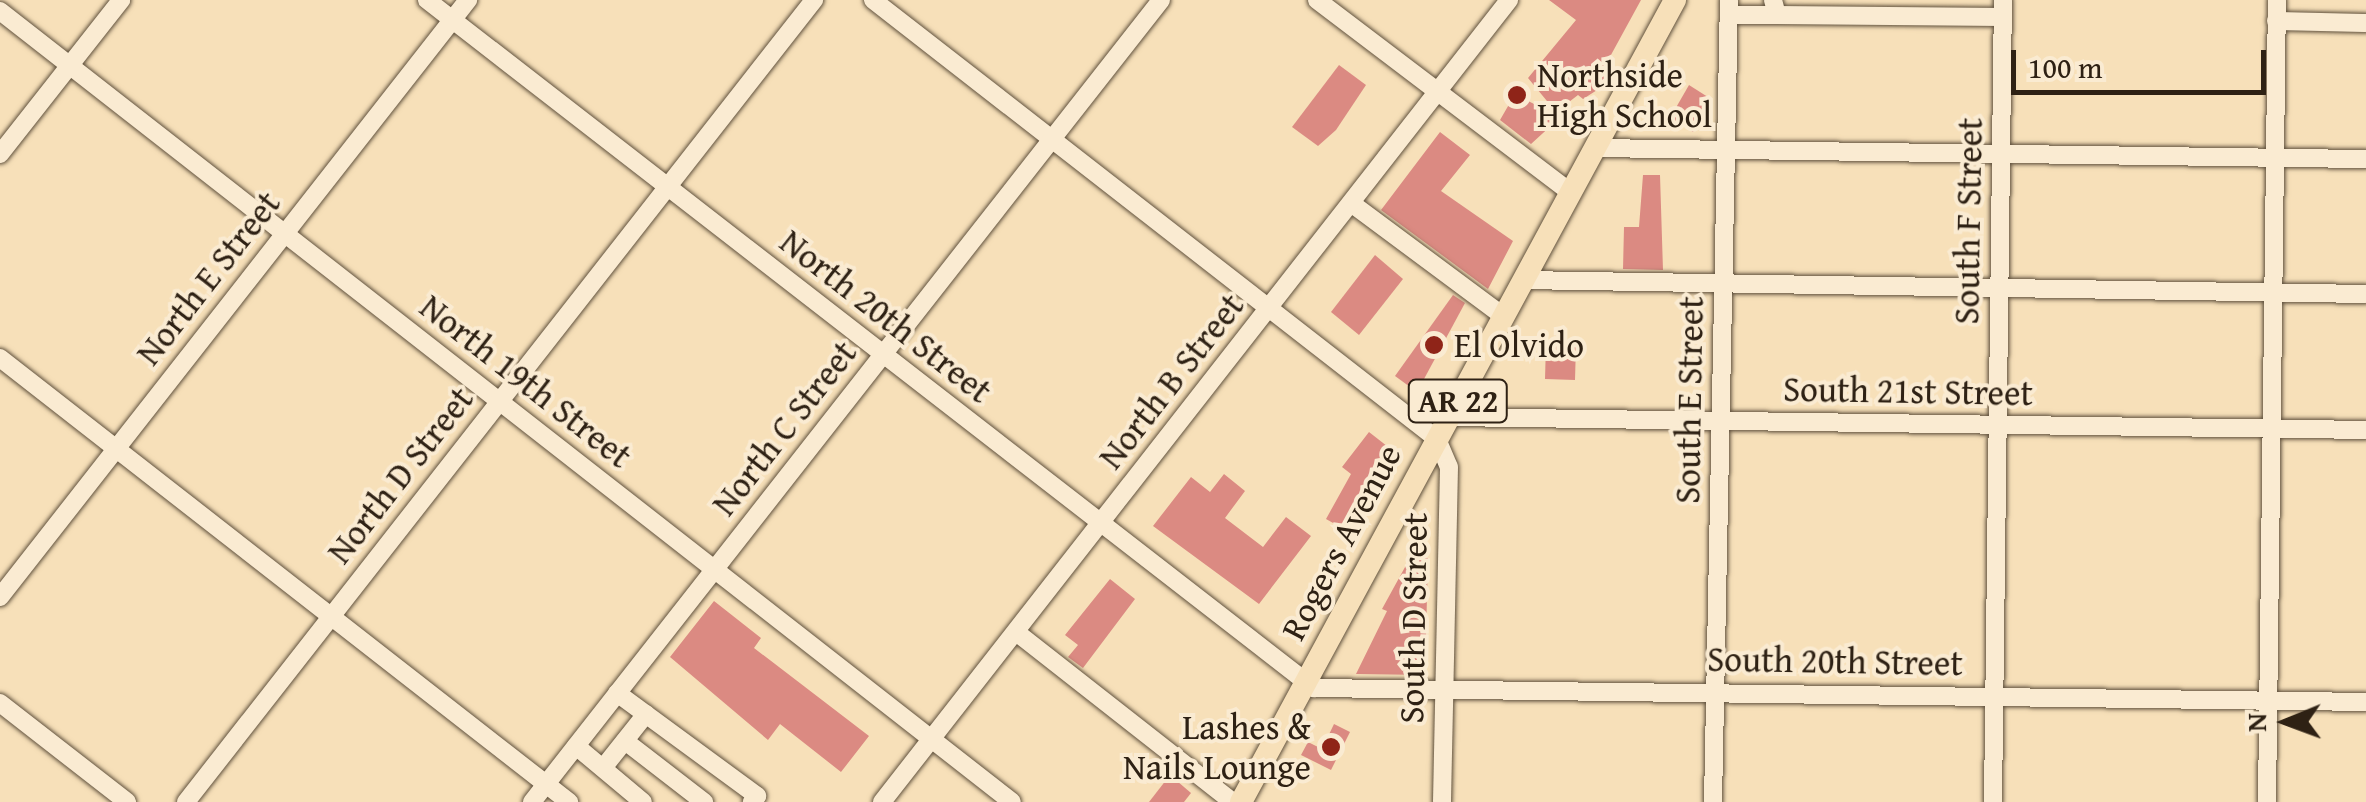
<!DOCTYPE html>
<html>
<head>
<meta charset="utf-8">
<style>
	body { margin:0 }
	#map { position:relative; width:2366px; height:802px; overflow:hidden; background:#f7e0b9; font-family:"Gentium Book Plus",serif }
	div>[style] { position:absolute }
	.building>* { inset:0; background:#db8a82 }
	.roads { filter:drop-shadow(0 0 2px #60513d) drop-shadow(0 0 2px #60513d) }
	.minor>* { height:18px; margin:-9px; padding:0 9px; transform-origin:9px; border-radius:9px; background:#faebd2 }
	.major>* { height:22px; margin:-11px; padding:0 11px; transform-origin:11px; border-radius:11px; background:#f7e0b9 }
	.dots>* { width:28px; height:28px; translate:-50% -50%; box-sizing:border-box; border:5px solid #faebd2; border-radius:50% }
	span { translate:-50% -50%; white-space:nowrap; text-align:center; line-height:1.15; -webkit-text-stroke:8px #faebd2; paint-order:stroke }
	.shield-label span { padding:2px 8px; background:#faebd2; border:2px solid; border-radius:8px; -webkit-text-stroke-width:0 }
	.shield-label { font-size:32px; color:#2e2114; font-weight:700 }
	.poi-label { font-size:35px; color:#2e2114 }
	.left { translate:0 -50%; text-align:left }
	.right { translate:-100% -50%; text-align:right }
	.street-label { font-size:35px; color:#2e2114 }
	.north { position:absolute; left:2236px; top:672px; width:100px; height:100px; -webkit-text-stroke:8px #faebd2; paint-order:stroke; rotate:269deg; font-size:28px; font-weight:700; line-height:40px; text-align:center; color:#2e2114 }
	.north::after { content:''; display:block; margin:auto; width:35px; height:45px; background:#2e2114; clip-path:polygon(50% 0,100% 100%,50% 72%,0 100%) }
	.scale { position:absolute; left:2011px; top:50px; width:255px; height:45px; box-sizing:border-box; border:5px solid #2e2114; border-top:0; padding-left:12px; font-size:30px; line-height:35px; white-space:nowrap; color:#2e2114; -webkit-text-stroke:8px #faebd2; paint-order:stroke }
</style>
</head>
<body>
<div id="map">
	<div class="building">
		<div style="clip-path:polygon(1549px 0,1641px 0,1606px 64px,1612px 68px,1605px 85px,1583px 99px,1578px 95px,1556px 112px,1528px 78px,1576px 20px)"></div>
		<div style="clip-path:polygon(1339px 65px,1366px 85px,1336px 130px,1318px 146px,1292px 127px)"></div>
		<div style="clip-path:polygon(1689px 85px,1711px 99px,1693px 132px,1670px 118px)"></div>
		<div style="clip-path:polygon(1515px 94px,1553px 114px,1549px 118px,1554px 123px,1531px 144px,1500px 120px)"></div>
		<div style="clip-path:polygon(1440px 132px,1470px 155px,1441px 191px,1513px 241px,1488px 289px,1381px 210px)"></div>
		<div style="clip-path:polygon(1643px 175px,1660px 175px,1663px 270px,1623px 269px,1624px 227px,1639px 227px)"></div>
		<div style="clip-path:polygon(1375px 255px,1403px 279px,1359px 335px,1331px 312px)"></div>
		<div style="clip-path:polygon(1453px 295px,1465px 303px,1417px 392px,1395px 376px)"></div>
		<div style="clip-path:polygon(1546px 344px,1576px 345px,1575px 380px,1545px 379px)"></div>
		<div style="clip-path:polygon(1369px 432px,1392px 450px,1391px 456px,1361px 495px,1373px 502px,1366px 515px,1353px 508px,1342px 528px,1326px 519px,1351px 474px,1342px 467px)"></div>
		<div style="clip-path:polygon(1224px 474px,1245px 491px,1225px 518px,1263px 547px,1286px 517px,1311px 536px,1259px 604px,1153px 526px,1191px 477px,1210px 492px)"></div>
		<div style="clip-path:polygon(1410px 558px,1428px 558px,1425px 675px,1356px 674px,1387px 611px,1382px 609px)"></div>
		<div style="clip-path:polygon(1110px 579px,1135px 599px,1083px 668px,1068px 657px,1078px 645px,1065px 635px)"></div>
		<div style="clip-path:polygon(714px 601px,761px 638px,754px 648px,869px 736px,841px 772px,780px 724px,768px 740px,670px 657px)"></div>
		<div style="clip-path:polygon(1334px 724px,1350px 732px,1331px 770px,1301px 755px,1308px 742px,1322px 749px)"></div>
		<div style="clip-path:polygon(1170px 775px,1191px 793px,1184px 802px,1149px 802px)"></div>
	</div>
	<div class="roads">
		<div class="minor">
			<div style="left:427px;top:0;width:1123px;rotate:37.8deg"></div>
			<div style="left:1314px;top:688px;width:1052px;rotate:0.76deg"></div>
			<div style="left:873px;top:0;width:715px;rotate:37.9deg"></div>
			<div style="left:1437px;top:439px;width:30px;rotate:67deg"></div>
			<div style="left:1449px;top:467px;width:335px;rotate:91.2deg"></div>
			<div style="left:1317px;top:0;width:318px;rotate:37.2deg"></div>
			<div style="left:0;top:11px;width:1284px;rotate:38.01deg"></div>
			<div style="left:1729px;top:15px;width:48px"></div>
			<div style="left:1777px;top:15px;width:16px;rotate:-105deg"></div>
			<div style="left:1777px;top:15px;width:225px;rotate:0.5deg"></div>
			<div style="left:2276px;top:21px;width:90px;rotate:1.3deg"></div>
			<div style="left:1594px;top:148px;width:772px;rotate:0.82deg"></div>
			<div style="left:0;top:154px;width:196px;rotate:-51.8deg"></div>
			<div style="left:1351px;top:203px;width:189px;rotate:36.6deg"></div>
			<div style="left:1522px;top:280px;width:844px;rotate:0.95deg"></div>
			<div style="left:0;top:358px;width:722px;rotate:37.97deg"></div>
			<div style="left:1449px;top:417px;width:917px;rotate:0.81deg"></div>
			<div style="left:0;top:597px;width:759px;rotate:-51.91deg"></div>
			<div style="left:1016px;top:632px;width:276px;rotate:38.1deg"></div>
			<div style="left:617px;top:693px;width:174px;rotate:36.3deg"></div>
			<div style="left:757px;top:796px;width:8px;rotate:130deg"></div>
			<div style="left:0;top:703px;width:161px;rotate:37.9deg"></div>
			<div style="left:625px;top:741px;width:100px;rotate:37.7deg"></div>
			<div style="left:576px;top:746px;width:87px;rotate:39.9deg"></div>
			<div style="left:603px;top:768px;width:69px;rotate:-51.5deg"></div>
			<div style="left:186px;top:802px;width:1019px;rotate:-51.94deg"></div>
			<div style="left:532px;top:802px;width:1019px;rotate:-51.89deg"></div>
			<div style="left:882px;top:802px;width:1018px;rotate:-51.98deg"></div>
			<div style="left:1713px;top:802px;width:802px;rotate:-88.86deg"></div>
			<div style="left:1993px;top:802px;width:802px;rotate:-89.29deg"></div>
			<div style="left:2267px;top:802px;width:802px;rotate:-89.29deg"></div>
		</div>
		<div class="major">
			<div style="left:1241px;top:802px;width:912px;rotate:-61.58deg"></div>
		</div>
	</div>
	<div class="dots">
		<div style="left:1517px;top:95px;background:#8f2418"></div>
		<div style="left:1434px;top:345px;background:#8f2418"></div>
		<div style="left:1331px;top:747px;background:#8f2418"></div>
	</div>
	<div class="shield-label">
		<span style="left:1458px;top:401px">AR 22</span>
	</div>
	<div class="poi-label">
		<span class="left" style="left:1537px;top:95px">Northside<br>High School</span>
		<span class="left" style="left:1454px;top:345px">El Olvido</span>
		<span class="right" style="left:1311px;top:747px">Lashes &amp;<br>Nails Lounge</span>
	</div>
	<div class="street-label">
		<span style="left:1968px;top:221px;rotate:-89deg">South F Street</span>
		<span style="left:208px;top:278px;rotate:-52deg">North E Street</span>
		<span style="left:886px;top:316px;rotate:38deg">North 20th Street</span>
		<span style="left:526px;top:381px;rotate:38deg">North 19th Street</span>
		<span style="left:1171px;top:381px;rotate:-52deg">North B Street</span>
		<span style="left:1908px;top:391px;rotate:1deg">South 21st Street</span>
		<span style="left:1689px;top:400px;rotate:-89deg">South E Street</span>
		<span style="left:784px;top:428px;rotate:-52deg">North C Street</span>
		<span style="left:400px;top:475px;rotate:-52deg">North D Street</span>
		<span style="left:1341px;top:542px;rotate:-62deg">Rogers Avenue</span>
		<span style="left:1413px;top:618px;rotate:-89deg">South D Street</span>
		<span style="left:1835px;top:661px;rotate:1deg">South 20th Street</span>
	</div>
	<div class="north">N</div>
	<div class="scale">100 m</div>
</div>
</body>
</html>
